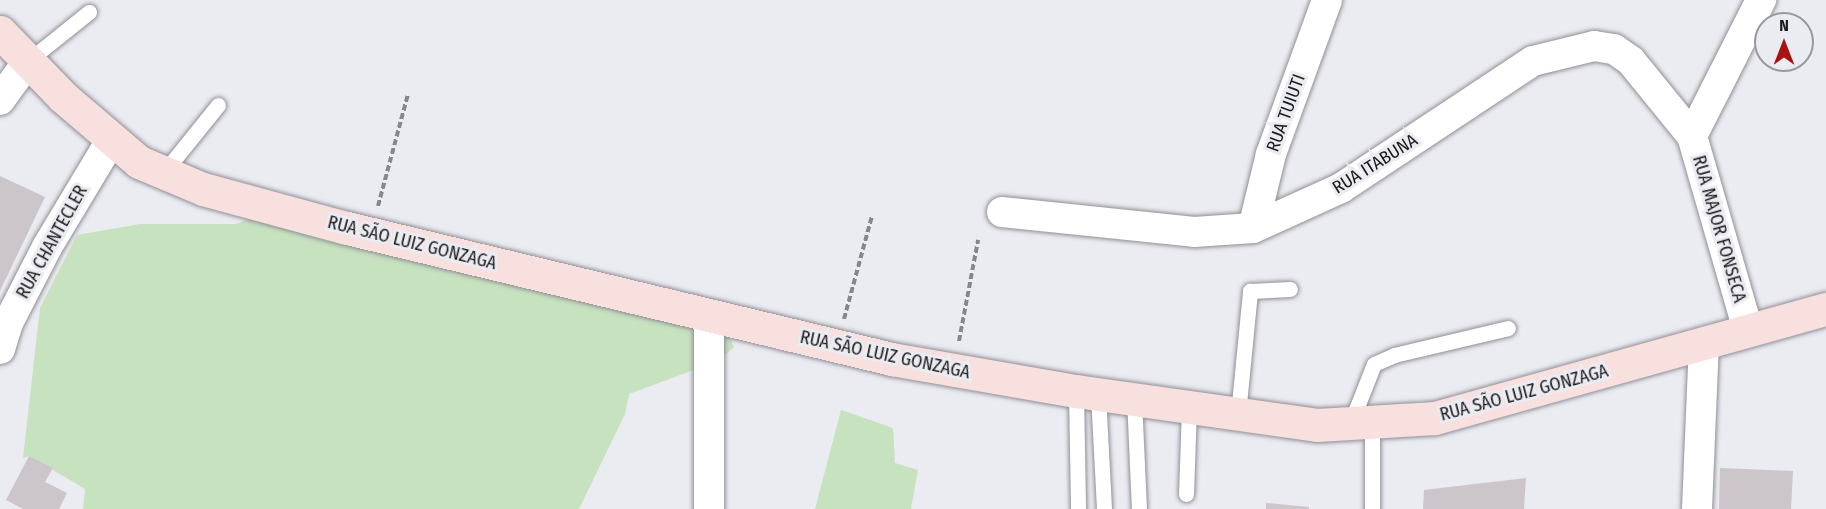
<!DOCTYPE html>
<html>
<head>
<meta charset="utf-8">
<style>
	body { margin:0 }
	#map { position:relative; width:1826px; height:509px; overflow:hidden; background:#ebebf2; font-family:"Fira Sans Condensed",sans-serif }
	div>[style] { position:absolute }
	.green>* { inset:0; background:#c7e2bf }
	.building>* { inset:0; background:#ccc5ca }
	.path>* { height:4px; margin-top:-2px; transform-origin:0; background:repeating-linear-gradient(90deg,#87878b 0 6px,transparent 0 9px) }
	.roads { filter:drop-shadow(0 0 2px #908f96) drop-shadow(0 0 2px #908f96) }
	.service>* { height:15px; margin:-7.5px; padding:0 7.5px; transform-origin:7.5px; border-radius:7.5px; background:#fff }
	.minor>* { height:30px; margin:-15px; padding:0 15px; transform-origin:15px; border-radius:15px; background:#fff }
	.primary>* { height:33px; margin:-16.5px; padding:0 16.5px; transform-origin:16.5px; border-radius:16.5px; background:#f8e0de }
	span { translate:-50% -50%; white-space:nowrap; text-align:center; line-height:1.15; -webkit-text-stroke:6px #ebebf2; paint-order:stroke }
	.street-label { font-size:18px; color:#1b1b1d }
	.north { position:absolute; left:1754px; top:12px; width:60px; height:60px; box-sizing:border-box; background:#ebebf2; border:2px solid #98989d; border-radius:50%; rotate:0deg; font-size:16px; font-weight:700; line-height:24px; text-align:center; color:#1b1b1d }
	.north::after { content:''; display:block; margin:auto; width:21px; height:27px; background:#a71312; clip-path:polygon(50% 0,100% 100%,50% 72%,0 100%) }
</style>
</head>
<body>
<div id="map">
	<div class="green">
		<div style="clip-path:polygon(289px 202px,724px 325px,734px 347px,718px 361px,629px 394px,625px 414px,579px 509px,83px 509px,85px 489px,29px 456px,23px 458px,40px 308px,77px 235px,140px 224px,236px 224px)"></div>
		<div style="clip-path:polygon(841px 410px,893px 428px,895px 463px,918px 470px,911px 509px,815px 509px)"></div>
	</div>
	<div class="building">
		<div style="clip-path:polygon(0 176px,45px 197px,0 291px)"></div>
		<div style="clip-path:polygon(29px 456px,53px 468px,45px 482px,67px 493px,59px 509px,23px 509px,6px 500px)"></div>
		<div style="clip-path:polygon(1720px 468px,1793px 471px,1791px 509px,1719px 509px)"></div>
		<div style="clip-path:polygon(1526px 478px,1524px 509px,1423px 509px,1424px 490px)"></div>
		<div style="clip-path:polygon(1266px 503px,1309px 507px,1309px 509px,1266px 509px)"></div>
	</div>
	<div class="path">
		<div style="left:378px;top:206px;width:116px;rotate:-75deg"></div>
		<div style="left:844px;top:319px;width:107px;rotate:-74.8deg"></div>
		<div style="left:959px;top:341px;width:103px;rotate:-79.3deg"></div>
	</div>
	<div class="roads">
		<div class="service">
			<div style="left:29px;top:60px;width:77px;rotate:-38.7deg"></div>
			<div style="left:164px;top:172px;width:86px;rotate:-51.1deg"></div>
			<div style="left:1076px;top:391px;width:118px;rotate:89deg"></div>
			<div style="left:1098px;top:394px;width:115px;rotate:87deg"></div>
			<div style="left:1134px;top:399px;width:110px;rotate:87.4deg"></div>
			<div style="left:1238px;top:414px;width:124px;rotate:-84.4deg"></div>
			<div style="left:1250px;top:291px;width:40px;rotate:-2.9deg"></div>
			<div style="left:1351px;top:422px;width:62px;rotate:-68.4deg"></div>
			<div style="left:1374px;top:364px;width:22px;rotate:-24deg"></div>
			<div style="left:1394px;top:355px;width:117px;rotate:-13.3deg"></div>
			<div style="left:1186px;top:494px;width:87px;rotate:-88deg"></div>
			<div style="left:1372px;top:509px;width:88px;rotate:-90deg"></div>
		</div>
		<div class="minor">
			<div style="left:0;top:100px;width:49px;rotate:-54.1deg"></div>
			<div style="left:1002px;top:212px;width:193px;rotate:5.9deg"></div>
			<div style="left:1194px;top:232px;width:59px;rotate:-3.9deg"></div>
			<div style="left:1253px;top:228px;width:97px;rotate:-24.4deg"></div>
			<div style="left:1341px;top:188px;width:230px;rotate:-33.5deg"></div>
			<div style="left:1533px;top:61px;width:63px;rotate:-13.8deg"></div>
			<div style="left:1594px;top:46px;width:20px;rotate:9deg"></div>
			<div style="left:1614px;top:49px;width:21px;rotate:35deg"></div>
			<div style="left:1631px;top:61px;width:97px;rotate:50.9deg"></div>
			<div style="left:1253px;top:228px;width:76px;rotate:-76.3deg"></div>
			<div style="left:1271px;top:154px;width:164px;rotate:-70deg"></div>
			<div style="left:709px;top:315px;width:194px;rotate:90deg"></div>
			<div style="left:1748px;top:330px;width:202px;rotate:-106.1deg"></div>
			<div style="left:1692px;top:136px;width:153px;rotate:-63.1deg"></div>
			<div style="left:0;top:349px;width:27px;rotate:-73deg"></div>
			<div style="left:8px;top:323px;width:85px;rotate:-62.8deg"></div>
			<div style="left:47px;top:247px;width:126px;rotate:-59deg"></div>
			<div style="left:1697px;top:509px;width:166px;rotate:-87.6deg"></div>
		</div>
		<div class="primary">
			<div style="left:0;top:32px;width:91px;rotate:45.9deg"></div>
			<div style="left:63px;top:97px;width:100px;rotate:40.5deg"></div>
			<div style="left:139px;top:162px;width:69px;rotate:22.9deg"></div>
			<div style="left:203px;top:189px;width:149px;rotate:15.2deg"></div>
			<div style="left:347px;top:228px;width:561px;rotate:13.52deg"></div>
			<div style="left:892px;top:359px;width:187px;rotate:9.9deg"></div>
			<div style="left:1076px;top:391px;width:243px;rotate:8deg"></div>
			<div style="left:1317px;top:425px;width:118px;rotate:-3.4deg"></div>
			<div style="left:1435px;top:418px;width:406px;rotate:-15.6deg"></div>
		</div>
	</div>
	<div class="street-label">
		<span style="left:1286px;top:113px;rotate:-70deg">RUA TUIUTI</span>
		<span style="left:1375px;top:164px;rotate:-32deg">RUA ITABUNA</span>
		<span style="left:1719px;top:229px;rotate:74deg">RUA MAJOR FONSECA</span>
		<span style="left:52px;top:242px;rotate:-61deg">RUA CHANTECLER</span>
		<span style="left:412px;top:243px;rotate:14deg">RUA SÃO LUIZ GONZAGA</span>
		<span style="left:885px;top:355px;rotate:12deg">RUA SÃO LUIZ GONZAGA</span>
		<span style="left:1524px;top:393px;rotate:-15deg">RUA SÃO LUIZ GONZAGA</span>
	</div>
	<div class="north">N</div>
</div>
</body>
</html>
